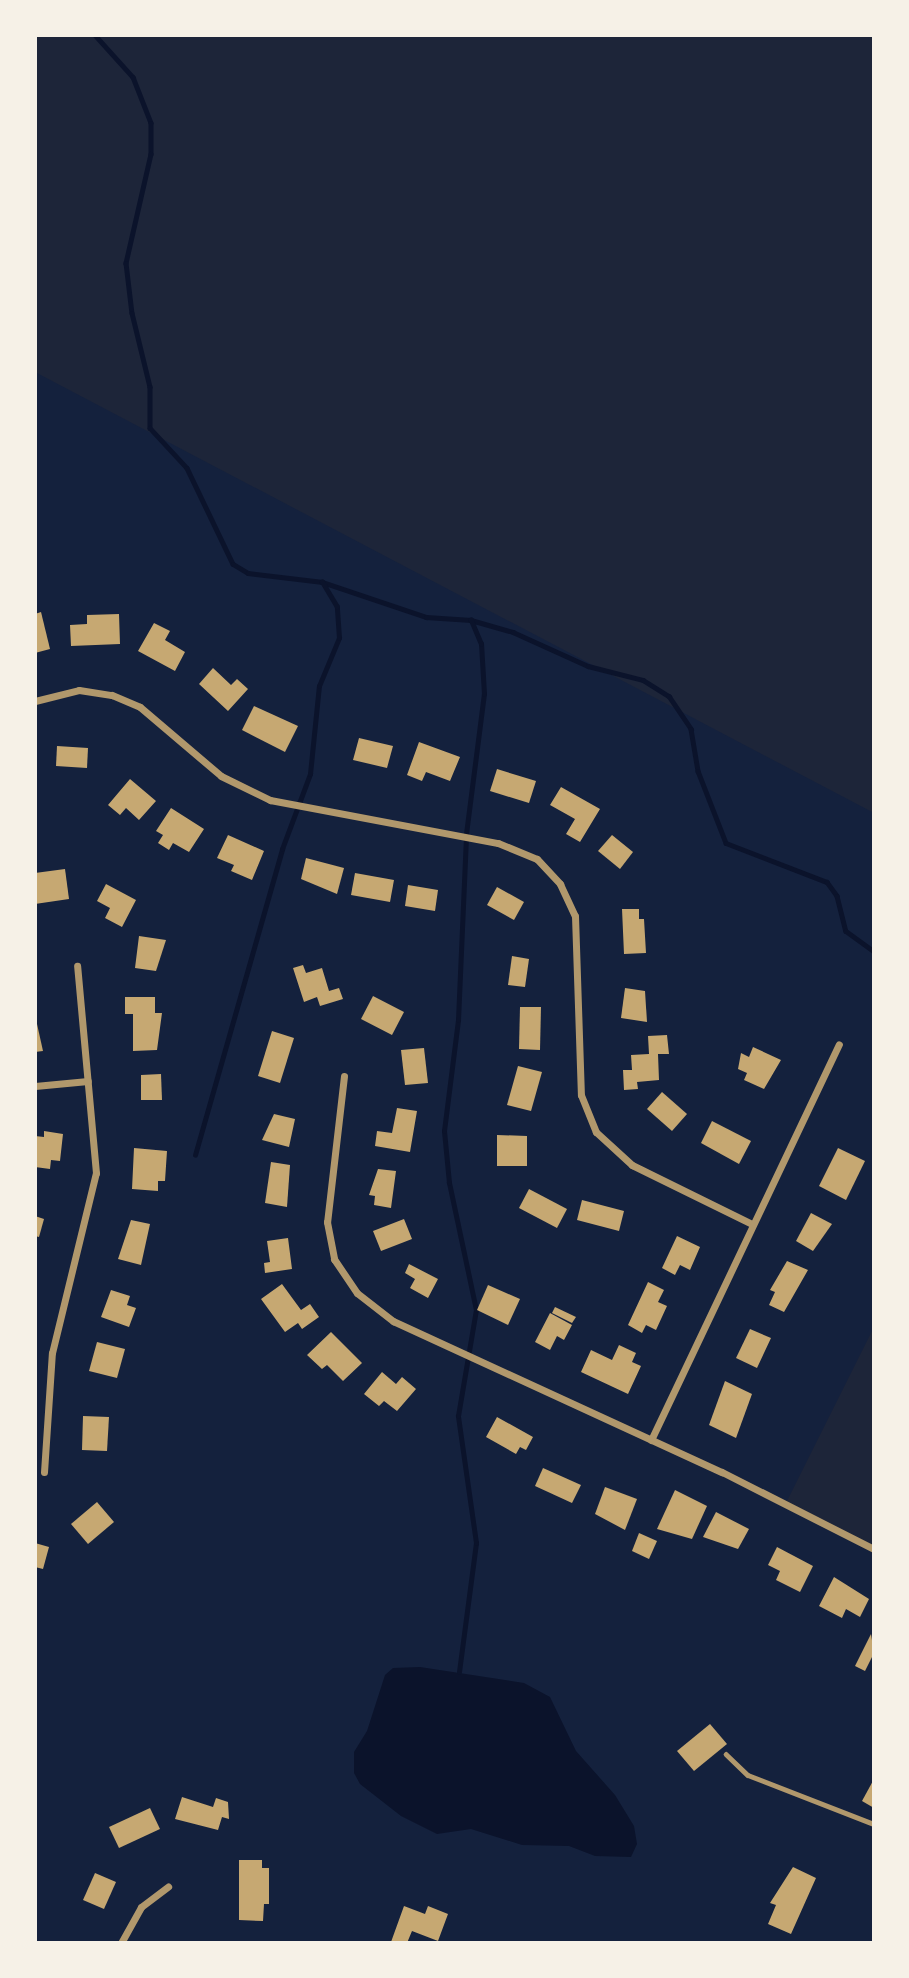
<!DOCTYPE html>
<html>
<head>
<meta charset="utf-8">
<style>
	body { margin:0 }
	#map { position:relative; width:909px; height:1978px; overflow:hidden; background:#14213d; font-family:"Fira Sans Condensed",sans-serif }
	div>[style] { position:absolute }
	.green>* { inset:0; background:#1d2539 }
	.water>* { inset:0; background:#0b132b }
	.stream>* { height:4.5px; margin:-2.25px; padding:0 2.25px; transform-origin:2.25px; border-radius:2.25px; background:#0b132b }
	.building>* { inset:0; background:#c6a872 }
	.service>* { height:4.5px; margin:-2.25px; padding:0 2.25px; transform-origin:2.25px; border-radius:2.25px; background:#b1986c }
	.minor>* { height:7px; margin:-3.5px; padding:0 3.5px; transform-origin:3.5px; border-radius:3.5px; background:#b1986c }
	span { translate:-50% -50%; white-space:nowrap; text-align:center; line-height:1.15; -webkit-text-stroke:7px #f6f1e7; paint-order:stroke }
	.frame { position:absolute; inset:0; border:37px solid #f6f1e7; pointer-events:none }
</style>
</head>
<body>
<div id="map">
	<div class="green">
		<div style="clip-path:polygon(35px 35px,874px 35px,874px 813px,35px 372px)"></div>
		<div style="clip-path:polygon(874px 1327px,874px 1549px,786px 1503px)"></div>
	</div>
	<div class="water">
		<div style="clip-path:polygon(420px 1667px,524px 1683px,550px 1697px,576px 1751px,615px 1795px,634px 1826px,637px 1844px,631px 1857px,595px 1856px,569px 1846px,522px 1845px,471px 1829px,437px 1834px,401px 1816px,360px 1784px,354px 1773px,354px 1752px,367px 1731px,385px 1675px,393px 1668px)"></div>
	</div>
	<div class="stream">
		<div style="left:95px;top:35px;width:57px;rotate:47.9deg"></div>
		<div style="left:133px;top:77px;width:49px;rotate:68.6deg"></div>
		<div style="left:151px;top:123px;width:31px;rotate:90deg"></div>
		<div style="left:151px;top:154px;width:112px;rotate:102.9deg"></div>
		<div style="left:126px;top:263px;width:50px;rotate:83.2deg"></div>
		<div style="left:132px;top:313px;width:76px;rotate:76.3deg"></div>
		<div style="left:150px;top:387px;width:41px;rotate:90deg"></div>
		<div style="left:150px;top:428px;width:54px;rotate:47.2deg"></div>
		<div style="left:187px;top:468px;width:106px;rotate:64.4deg"></div>
		<div style="left:233px;top:564px;width:17px;rotate:31deg"></div>
		<div style="left:248px;top:573px;width:75px;rotate:6.9deg"></div>
		<div style="left:322px;top:582px;width:110px;rotate:18.6deg"></div>
		<div style="left:426px;top:617px;width:45px;rotate:3.8deg"></div>
		<div style="left:471px;top:620px;width:44px;rotate:15.9deg"></div>
		<div style="left:513px;top:632px;width:82px;rotate:24.4deg"></div>
		<div style="left:588px;top:666px;width:57px;rotate:14.3deg"></div>
		<div style="left:643px;top:680px;width:31px;rotate:32deg"></div>
		<div style="left:669px;top:696px;width:40px;rotate:56deg"></div>
		<div style="left:691px;top:729px;width:43px;rotate:80.5deg"></div>
		<div style="left:698px;top:771px;width:77px;rotate:68.7deg"></div>
		<div style="left:726px;top:843px;width:108px;rotate:21.1deg"></div>
		<div style="left:827px;top:882px;width:17px;rotate:54deg"></div>
		<div style="left:837px;top:896px;width:36px;rotate:76deg"></div>
		<div style="left:846px;top:931px;width:34px;rotate:36deg"></div>
		<div style="left:195px;top:1155px;width:318px;rotate:-74.1deg"></div>
		<div style="left:282px;top:849px;width:80px;rotate:-69.5deg"></div>
		<div style="left:310px;top:774px;width:88px;rotate:-84.2deg"></div>
		<div style="left:319px;top:686px;width:52px;rotate:-67.4deg"></div>
		<div style="left:339px;top:638px;width:31px;rotate:-94deg"></div>
		<div style="left:337px;top:607px;width:29px;rotate:-121deg"></div>
		<div style="left:459px;top:1672px;width:130px;rotate:-82.5deg"></div>
		<div style="left:476px;top:1543px;width:128px;rotate:-98.1deg"></div>
		<div style="left:458px;top:1416px;width:108px;rotate:-80.4deg"></div>
		<div style="left:476px;top:1310px;width:130px;rotate:-102deg"></div>
		<div style="left:449px;top:1183px;width:52px;rotate:-95.5deg"></div>
		<div style="left:444px;top:1131px;width:112px;rotate:-82.8deg"></div>
		<div style="left:458px;top:1020px;width:186px;rotate:-87.5deg"></div>
		<div style="left:466px;top:834px;width:141px;rotate:-82.7deg"></div>
		<div style="left:484px;top:694px;width:50px;rotate:-93.4deg"></div>
		<div style="left:481px;top:644px;width:26px;rotate:-113deg"></div>
	</div>
	<div class="building">
		<div style="clip-path:polygon(41px 612px,50px 649px,35px 653px,35px 614px)"></div>
		<div style="clip-path:polygon(119px 614px,120px 644px,71px 646px,70px 625px,87px 624px,87px 615px)"></div>
		<div style="clip-path:polygon(154px 623px,170px 631px,165px 640px,185px 652px,175px 671px,138px 651px)"></div>
		<div style="clip-path:polygon(213px 668px,231px 685px,237px 679px,248px 689px,228px 711px,199px 684px)"></div>
		<div style="clip-path:polygon(254px 706px,298px 726px,285px 752px,242px 730px)"></div>
		<div style="clip-path:polygon(359px 738px,393px 746px,387px 768px,353px 760px)"></div>
		<div style="clip-path:polygon(419px 742px,460px 757px,450px 781px,426px 772px,422px 781px,407px 775px)"></div>
		<div style="clip-path:polygon(57px 746px,88px 748px,87px 768px,56px 766px)"></div>
		<div style="clip-path:polygon(497px 769px,536px 781px,529px 803px,490px 791px)"></div>
		<div style="clip-path:polygon(130px 779px,156px 801px,139px 820px,126px 808px,120px 815px,108px 805px)"></div>
		<div style="clip-path:polygon(561px 787px,600px 809px,580px 842px,566px 834px,575px 819px,550px 805px)"></div>
		<div style="clip-path:polygon(171px 808px,204px 829px,189px 852px,173px 843px,169px 850px,158px 843px,163px 835px,156px 831px)"></div>
		<div style="clip-path:polygon(228px 835px,264px 851px,252px 880px,231px 871px,234px 865px,217px 858px)"></div>
		<div style="clip-path:polygon(612px 835px,633px 852px,620px 869px,598px 851px)"></div>
		<div style="clip-path:polygon(306px 858px,344px 868px,337px 894px,301px 879px)"></div>
		<div style="clip-path:polygon(65px 869px,69px 899px,35px 904px,35px 873px)"></div>
		<div style="clip-path:polygon(355px 873px,394px 880px,390px 902px,351px 895px)"></div>
		<div style="clip-path:polygon(106px 884px,136px 900px,122px 927px,105px 918px,110px 908px,97px 901px)"></div>
		<div style="clip-path:polygon(408px 885px,438px 890px,435px 911px,405px 906px)"></div>
		<div style="clip-path:polygon(497px 887px,524px 902px,514px 920px,487px 905px)"></div>
		<div style="clip-path:polygon(622px 909px,639px 909px,639px 919px,644px 919px,646px 953px,624px 954px)"></div>
		<div style="clip-path:polygon(139px 936px,166px 940px,156px 971px,135px 968px)"></div>
		<div style="clip-path:polygon(512px 956px,529px 959px,525px 987px,508px 985px)"></div>
		<div style="clip-path:polygon(303px 965px,306px 973px,322px 968px,329px 991px,339px 988px,343px 999px,320px 1006px,317px 997px,304px 1002px,293px 968px)"></div>
		<div style="clip-path:polygon(625px 988px,645px 991px,647px 1022px,621px 1018px)"></div>
		<div style="clip-path:polygon(373px 996px,404px 1012px,392px 1035px,361px 1019px)"></div>
		<div style="clip-path:polygon(125px 997px,155px 997px,155px 1013px,162px 1013px,157px 1050px,133px 1051px,133px 1014px,125px 1014px)"></div>
		<div style="clip-path:polygon(520px 1007px,541px 1007px,540px 1050px,519px 1049px)"></div>
		<div style="clip-path:polygon(35px 1015px,43px 1051px,35px 1052px)"></div>
		<div style="clip-path:polygon(272px 1031px,294px 1038px,280px 1083px,258px 1076px)"></div>
		<div style="clip-path:polygon(667px 1035px,669px 1054px,658px 1054px,659px 1080px,637px 1082px,638px 1089px,624px 1090px,623px 1070px,632px 1070px,631px 1055px,649px 1054px,648px 1036px)"></div>
		<div style="clip-path:polygon(753px 1047px,781px 1060px,764px 1089px,744px 1080px,747px 1073px,738px 1069px,741px 1053px,749px 1057px)"></div>
		<div style="clip-path:polygon(424px 1048px,428px 1083px,405px 1085px,401px 1050px)"></div>
		<div style="clip-path:polygon(518px 1066px,542px 1072px,531px 1111px,507px 1105px)"></div>
		<div style="clip-path:polygon(161px 1074px,162px 1100px,141px 1100px,141px 1075px)"></div>
		<div style="clip-path:polygon(662px 1092px,687px 1114px,672px 1131px,647px 1109px)"></div>
		<div style="clip-path:polygon(397px 1108px,417px 1111px,410px 1152px,375px 1146px,377px 1131px,392px 1133px)"></div>
		<div style="clip-path:polygon(274px 1114px,295px 1119px,289px 1147px,262px 1140px)"></div>
		<div style="clip-path:polygon(712px 1121px,751px 1141px,739px 1164px,701px 1143px)"></div>
		<div style="clip-path:polygon(44px 1131px,63px 1134px,60px 1161px,51px 1160px,50px 1169px,35px 1167px,35px 1136px,44px 1137px)"></div>
		<div style="clip-path:polygon(497px 1135px,527px 1136px,527px 1166px,497px 1166px)"></div>
		<div style="clip-path:polygon(134px 1148px,167px 1151px,165px 1181px,158px 1181px,158px 1191px,132px 1189px)"></div>
		<div style="clip-path:polygon(838px 1148px,865px 1161px,846px 1200px,819px 1186px)"></div>
		<div style="clip-path:polygon(271px 1162px,290px 1165px,287px 1207px,265px 1203px)"></div>
		<div style="clip-path:polygon(378px 1169px,396px 1171px,391px 1208px,374px 1205px,375px 1196px,369px 1195px)"></div>
		<div style="clip-path:polygon(529px 1189px,567px 1209px,557px 1228px,519px 1208px)"></div>
		<div style="clip-path:polygon(582px 1200px,624px 1211px,619px 1231px,577px 1220px)"></div>
		<div style="clip-path:polygon(811px 1213px,832px 1224px,813px 1251px,796px 1241px)"></div>
		<div style="clip-path:polygon(35px 1216px,44px 1219px,39px 1237px,35px 1236px)"></div>
		<div style="clip-path:polygon(404px 1219px,412px 1239px,381px 1251px,373px 1231px)"></div>
		<div style="clip-path:polygon(131px 1220px,150px 1224px,141px 1265px,118px 1259px)"></div>
		<div style="clip-path:polygon(677px 1236px,700px 1247px,690px 1270px,680px 1265px,675px 1275px,662px 1268px)"></div>
		<div style="clip-path:polygon(288px 1238px,292px 1269px,265px 1273px,264px 1263px,270px 1262px,267px 1241px)"></div>
		<div style="clip-path:polygon(787px 1261px,808px 1270px,784px 1312px,769px 1305px,775px 1292px,770px 1290px)"></div>
		<div style="clip-path:polygon(409px 1264px,438px 1279px,428px 1298px,410px 1288px,415px 1279px,405px 1273px)"></div>
		<div style="clip-path:polygon(648px 1282px,664px 1290px,658px 1302px,667px 1306px,656px 1330px,646px 1325px,642px 1333px,628px 1325px)"></div>
		<div style="clip-path:polygon(282px 1284px,301px 1310px,310px 1304px,319px 1317px,302px 1329px,298px 1323px,285px 1332px,261px 1299px)"></div>
		<div style="clip-path:polygon(488px 1285px,520px 1299px,508px 1325px,477px 1310px)"></div>
		<div style="clip-path:polygon(111px 1290px,130px 1296px,127px 1305px,136px 1308px,129px 1327px,101px 1317px)"></div>
		<div style="clip-path:polygon(555px 1307px,576px 1317px,572px 1323px,552px 1313px)"></div>
		<div style="clip-path:polygon(550px 1313px,572px 1325px,564px 1340px,557px 1336px,550px 1350px,535px 1342px)"></div>
		<div style="clip-path:polygon(750px 1329px,771px 1338px,757px 1368px,736px 1358px)"></div>
		<div style="clip-path:polygon(331px 1332px,362px 1363px,343px 1381px,327px 1365px,322px 1369px,307px 1355px)"></div>
		<div style="clip-path:polygon(97px 1342px,125px 1349px,117px 1378px,89px 1371px)"></div>
		<div style="clip-path:polygon(619px 1345px,636px 1353px,632px 1362px,641px 1366px,628px 1394px,581px 1372px,591px 1350px,612px 1360px)"></div>
		<div style="clip-path:polygon(382px 1372px,396px 1384px,402px 1377px,416px 1389px,397px 1411px,384px 1401px,379px 1406px,364px 1394px)"></div>
		<div style="clip-path:polygon(725px 1381px,752px 1394px,736px 1438px,709px 1425px)"></div>
		<div style="clip-path:polygon(83px 1416px,109px 1417px,107px 1451px,82px 1450px)"></div>
		<div style="clip-path:polygon(497px 1417px,533px 1437px,526px 1450px,520px 1447px,516px 1454px,486px 1437px)"></div>
		<div style="clip-path:polygon(543px 1468px,581px 1485px,572px 1503px,535px 1486px)"></div>
		<div style="clip-path:polygon(605px 1487px,637px 1499px,625px 1530px,595px 1514px)"></div>
		<div style="clip-path:polygon(675px 1490px,707px 1506px,692px 1539px,657px 1529px)"></div>
		<div style="clip-path:polygon(97px 1502px,114px 1522px,88px 1544px,71px 1524px)"></div>
		<div style="clip-path:polygon(716px 1512px,749px 1529px,738px 1549px,703px 1537px)"></div>
		<div style="clip-path:polygon(639px 1533px,657px 1541px,649px 1559px,632px 1551px)"></div>
		<div style="clip-path:polygon(35px 1543px,49px 1547px,43px 1569px,35px 1567px)"></div>
		<div style="clip-path:polygon(777px 1547px,813px 1566px,800px 1592px,776px 1580px,780px 1571px,768px 1565px)"></div>
		<div style="clip-path:polygon(834px 1577px,869px 1599px,860px 1617px,846px 1609px,842px 1618px,819px 1606px)"></div>
		<div style="clip-path:polygon(871px 1634px,874px 1653px,865px 1671px,855px 1666px)"></div>
		<div style="clip-path:polygon(710px 1724px,727px 1744px,694px 1771px,677px 1751px)"></div>
		<div style="clip-path:polygon(874px 1779px,874px 1808px,862px 1801px)"></div>
		<div style="clip-path:polygon(182px 1797px,213px 1807px,216px 1798px,228px 1802px,229px 1819px,222px 1817px,218px 1830px,175px 1819px)"></div>
		<div style="clip-path:polygon(150px 1808px,160px 1829px,119px 1848px,109px 1827px)"></div>
		<div style="clip-path:polygon(239px 1860px,262px 1860px,262px 1868px,269px 1868px,269px 1904px,264px 1904px,263px 1921px,239px 1920px)"></div>
		<div style="clip-path:polygon(793px 1867px,816px 1878px,791px 1934px,768px 1924px,776px 1905px,770px 1903px)"></div>
		<div style="clip-path:polygon(95px 1873px,116px 1882px,104px 1909px,83px 1900px)"></div>
		<div style="clip-path:polygon(404px 1906px,425px 1914px,428px 1906px,448px 1914px,438px 1941px,412px 1931px,407px 1943px,391px 1942px)"></div>
	</div>
	<div class="service">
		<div style="left:726px;top:1754px;width:30px;rotate:44deg"></div>
		<div style="left:748px;top:1775px;width:135px;rotate:21.3deg"></div>
	</div>
	<div class="minor">
		<div style="left:35px;top:701px;width:45px;rotate:-14deg"></div>
		<div style="left:79px;top:690px;width:33px;rotate:9deg"></div>
		<div style="left:112px;top:695px;width:30px;rotate:23deg"></div>
		<div style="left:140px;top:707px;width:106px;rotate:40.4deg"></div>
		<div style="left:221px;top:776px;width:55px;rotate:26.1deg"></div>
		<div style="left:270px;top:800px;width:232px;rotate:10.7deg"></div>
		<div style="left:498px;top:843px;width:42px;rotate:22.3deg"></div>
		<div style="left:537px;top:859px;width:34px;rotate:47deg"></div>
		<div style="left:560px;top:884px;width:35px;rotate:65deg"></div>
		<div style="left:575px;top:916px;width:179px;rotate:88.1deg"></div>
		<div style="left:581px;top:1095px;width:40px;rotate:68deg"></div>
		<div style="left:596px;top:1132px;width:49px;rotate:42.5deg"></div>
		<div style="left:632px;top:1165px;width:134px;rotate:26.2deg"></div>
		<div style="left:344px;top:1076px;width:147px;rotate:96.6deg"></div>
		<div style="left:327px;top:1222px;width:38px;rotate:79deg"></div>
		<div style="left:334px;top:1259px;width:41px;rotate:55.9deg"></div>
		<div style="left:357px;top:1293px;width:46px;rotate:37.9deg"></div>
		<div style="left:393px;top:1321px;width:362px;rotate:24.7deg"></div>
		<div style="left:722px;top:1472px;width:170px;rotate:26.9deg"></div>
		<div style="left:35px;top:1086px;width:53px;rotate:-5.4deg"></div>
		<div style="left:651px;top:1440px;width:438px;rotate:-64.6deg"></div>
		<div style="left:44px;top:1472px;width:119px;rotate:-86.2deg"></div>
		<div style="left:52px;top:1353px;width:185px;rotate:-76.3deg"></div>
		<div style="left:96px;top:1173px;width:208px;rotate:-95.2deg"></div>
		<div style="left:121px;top:1943px;width:41px;rotate:-60.9deg"></div>
		<div style="left:141px;top:1907px;width:34px;rotate:-37deg"></div>
	</div>
	<div class="frame"></div>
</div>
</body>
</html>
